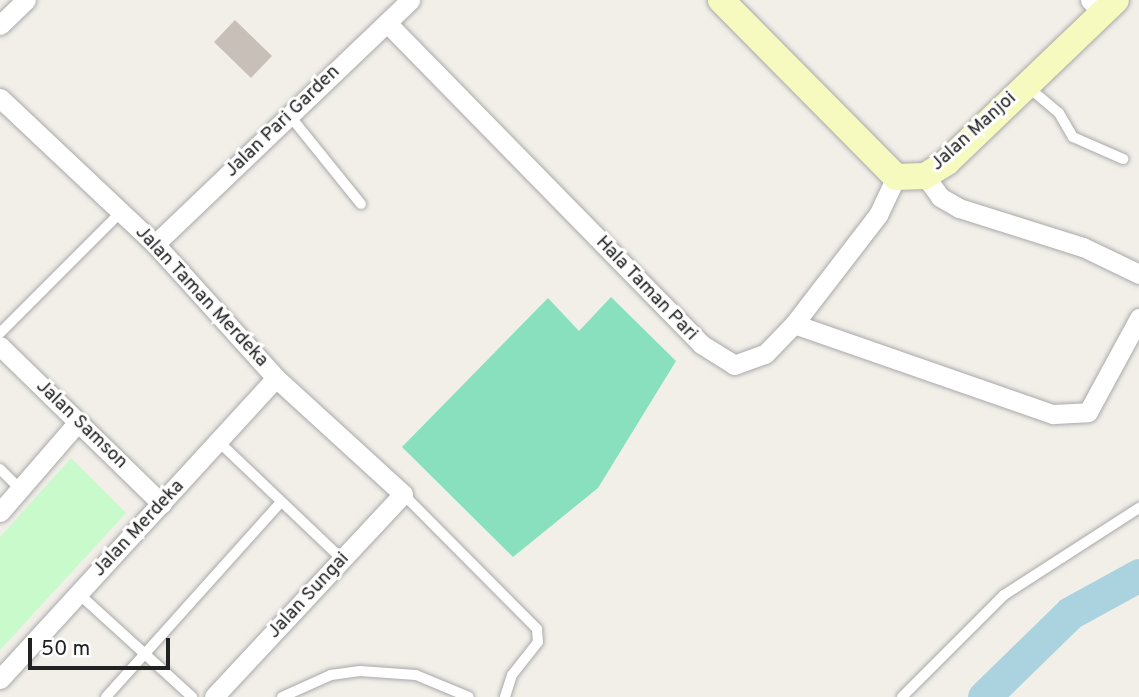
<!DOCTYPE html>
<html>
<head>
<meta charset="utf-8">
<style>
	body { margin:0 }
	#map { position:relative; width:1139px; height:697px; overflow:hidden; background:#f2efe9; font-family:Overpass,sans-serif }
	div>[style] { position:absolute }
	.park>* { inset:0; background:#c8facc }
	.pitch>* { inset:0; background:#88e0be }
	.river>* { height:33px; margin:-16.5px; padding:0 16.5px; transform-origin:16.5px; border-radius:16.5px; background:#aad3df }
	.building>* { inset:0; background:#c7bfb8 }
	.roads { filter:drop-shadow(0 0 2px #a9a9a9) drop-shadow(0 0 2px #a9a9a9) }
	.lane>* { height:10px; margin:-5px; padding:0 5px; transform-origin:5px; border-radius:5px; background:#fff }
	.street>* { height:19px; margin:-9.5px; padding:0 9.5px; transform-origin:9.5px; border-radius:9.5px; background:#fff }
	.secondary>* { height:26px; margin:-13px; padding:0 13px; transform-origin:13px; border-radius:13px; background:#f7fabf }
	span { translate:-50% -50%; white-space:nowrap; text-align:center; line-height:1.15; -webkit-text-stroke:6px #fff; paint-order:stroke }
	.street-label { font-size:19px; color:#222 }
	.scale { position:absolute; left:28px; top:638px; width:142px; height:32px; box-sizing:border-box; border:4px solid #222; border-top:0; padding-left:9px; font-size:21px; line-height:24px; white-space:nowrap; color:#222; -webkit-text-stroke:5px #fff; paint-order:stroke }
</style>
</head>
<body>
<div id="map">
	<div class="park">
		<div style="clip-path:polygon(71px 458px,126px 513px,0 650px,0 537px)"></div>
	</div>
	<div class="pitch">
		<div style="clip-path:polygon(611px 297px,676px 361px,598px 488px,513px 557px,402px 447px,548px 298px,579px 331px)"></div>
	</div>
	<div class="river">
		<div style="left:984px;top:697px;width:120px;rotate:-44.3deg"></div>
		<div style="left:1070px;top:613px;width:79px;rotate:-28.8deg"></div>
	</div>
	<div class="building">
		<div style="clip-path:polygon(235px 20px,272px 56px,251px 78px,214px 42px)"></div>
	</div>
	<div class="roads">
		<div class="lane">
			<div style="left:1028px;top:87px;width:40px;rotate:40deg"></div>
			<div style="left:1059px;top:113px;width:28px;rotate:60deg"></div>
			<div style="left:1073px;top:137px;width:55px;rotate:23.7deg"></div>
			<div style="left:290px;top:116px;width:113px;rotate:51.1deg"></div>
			<div style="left:0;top:333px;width:171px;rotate:-45deg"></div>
			<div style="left:218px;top:441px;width:171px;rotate:43.6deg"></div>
			<div style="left:0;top:469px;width:28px;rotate:45deg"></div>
			<div style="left:403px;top:494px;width:190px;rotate:45.2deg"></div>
			<div style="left:537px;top:629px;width:13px;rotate:86deg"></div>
			<div style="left:538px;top:642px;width:42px;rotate:128.2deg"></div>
			<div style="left:512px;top:675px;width:23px;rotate:108deg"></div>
			<div style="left:79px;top:594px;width:153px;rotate:42.3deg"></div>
			<div style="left:106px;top:697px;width:259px;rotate:-48.1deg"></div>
			<div style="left:282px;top:697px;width:54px;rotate:-24.2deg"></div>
			<div style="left:331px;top:675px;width:29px;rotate:-8deg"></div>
			<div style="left:360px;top:671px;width:56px;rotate:4.1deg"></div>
			<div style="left:416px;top:675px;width:57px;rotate:22.5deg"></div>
			<div style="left:902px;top:697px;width:144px;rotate:-45deg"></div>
			<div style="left:1004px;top:595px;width:161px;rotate:-32.8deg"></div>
		</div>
		<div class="street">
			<div style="left:1090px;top:0;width:14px;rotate:45deg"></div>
			<div style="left:387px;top:23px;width:449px;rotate:45.6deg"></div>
			<div style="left:701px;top:344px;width:39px;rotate:32deg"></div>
			<div style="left:734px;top:365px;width:33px;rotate:-20deg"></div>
			<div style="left:765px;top:354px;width:42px;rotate:-46deg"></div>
			<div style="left:794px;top:324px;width:138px;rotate:-52.4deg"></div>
			<div style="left:878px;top:215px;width:42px;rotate:-64.7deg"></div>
			<div style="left:0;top:25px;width:36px;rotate:-44deg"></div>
			<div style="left:0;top:98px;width:213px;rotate:43.3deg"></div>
			<div style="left:155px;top:244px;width:181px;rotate:47.9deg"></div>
			<div style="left:276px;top:378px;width:172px;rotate:42.4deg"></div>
			<div style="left:403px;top:494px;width:277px;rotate:133deg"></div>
			<div style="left:925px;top:176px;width:26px;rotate:54deg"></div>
			<div style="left:940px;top:197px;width:22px;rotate:30deg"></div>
			<div style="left:959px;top:208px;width:130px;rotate:17.5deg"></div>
			<div style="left:1083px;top:247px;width:62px;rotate:25.7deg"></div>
			<div style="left:155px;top:244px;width:353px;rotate:-43.7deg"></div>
			<div style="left:794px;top:324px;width:274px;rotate:19.2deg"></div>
			<div style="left:1053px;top:414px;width:35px;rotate:-3deg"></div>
			<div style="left:1088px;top:412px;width:107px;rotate:-61.5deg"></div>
			<div style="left:0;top:346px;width:226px;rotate:44.3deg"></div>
			<div style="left:0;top:512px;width:119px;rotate:-49.1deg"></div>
			<div style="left:0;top:679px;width:408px;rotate:-47.5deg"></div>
		</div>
		<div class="secondary">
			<div style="left:721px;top:0;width:249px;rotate:45.3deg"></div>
			<div style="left:896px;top:177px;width:29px;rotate:-2deg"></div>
			<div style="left:925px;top:176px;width:26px;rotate:-32deg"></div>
			<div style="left:947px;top:162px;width:234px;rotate:-43.8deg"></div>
		</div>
	</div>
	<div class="street-label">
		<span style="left:283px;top:122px;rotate:-44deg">Jalan Pari Garden</span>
		<span style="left:974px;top:132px;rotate:-42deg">Jalan Manjoi</span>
		<span style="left:646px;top:289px;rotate:46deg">Hala Taman Pari</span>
		<span style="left:201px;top:297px;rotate:47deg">Jalan Taman Merdeka</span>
		<span style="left:81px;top:425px;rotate:44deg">Jalan Samson</span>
		<span style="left:139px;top:529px;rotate:-47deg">Jalan Merdeka</span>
		<span style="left:309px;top:596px;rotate:-47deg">Jalan Sungai</span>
	</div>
	<div class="scale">50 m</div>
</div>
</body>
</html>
